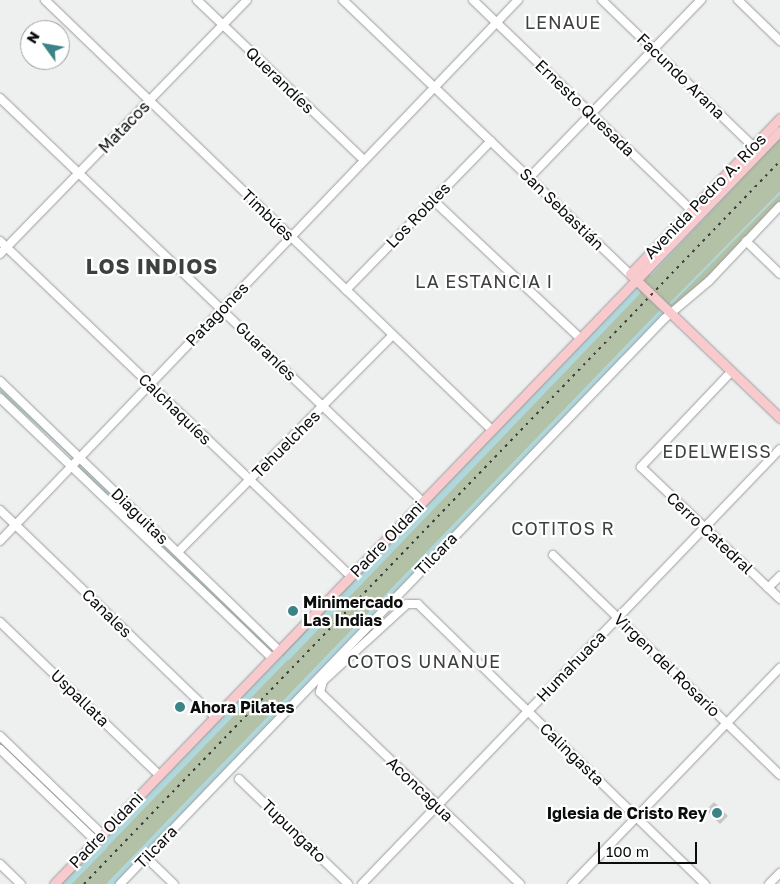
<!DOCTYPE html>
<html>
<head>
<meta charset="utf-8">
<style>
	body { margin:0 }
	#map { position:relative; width:780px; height:884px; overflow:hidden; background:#eeefef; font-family:"Golos Text",sans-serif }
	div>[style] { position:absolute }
	.green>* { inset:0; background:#b3c1a6 }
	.stream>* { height:2px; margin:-1px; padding:0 1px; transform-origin:1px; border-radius:1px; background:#b0d7db }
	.canal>* { height:7px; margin:-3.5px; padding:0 3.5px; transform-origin:3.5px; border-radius:3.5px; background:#b0d7db }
	.building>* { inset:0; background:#c8c7c8 }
	.roads { filter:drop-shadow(0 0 1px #9c9c9d) drop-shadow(0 0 1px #9c9c9d) }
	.minor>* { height:8px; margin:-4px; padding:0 4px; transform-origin:4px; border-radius:4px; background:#fff }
	.major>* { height:9px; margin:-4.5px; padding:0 4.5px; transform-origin:4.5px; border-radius:4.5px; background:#f8cace }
	.rail>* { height:2px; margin-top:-1px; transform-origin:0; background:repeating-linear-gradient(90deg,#3c3d3d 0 2.5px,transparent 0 7.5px) }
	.dots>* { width:14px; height:14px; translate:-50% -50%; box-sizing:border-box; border:2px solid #fff; border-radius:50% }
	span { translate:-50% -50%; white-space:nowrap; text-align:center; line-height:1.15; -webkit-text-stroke:4.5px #fff; paint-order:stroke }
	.street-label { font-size:16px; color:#0b0c0c }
	.poi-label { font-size:16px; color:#0b0c0c; font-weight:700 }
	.left { translate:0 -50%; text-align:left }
	.right { translate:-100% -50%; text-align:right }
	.neighbourhood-label { font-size:18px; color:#3e3f3f; letter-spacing:1px }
	.district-label { font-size:21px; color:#3e3f3f; font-weight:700; letter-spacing:1px }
	.north { position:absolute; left:20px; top:20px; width:50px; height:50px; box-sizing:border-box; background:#fff; border:1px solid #9d9e9e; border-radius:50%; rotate:302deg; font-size:14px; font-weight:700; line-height:20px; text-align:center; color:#0b0c0c }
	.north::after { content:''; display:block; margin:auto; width:18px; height:22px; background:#3a8386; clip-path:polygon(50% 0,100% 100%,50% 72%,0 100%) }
	.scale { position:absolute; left:598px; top:842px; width:99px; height:22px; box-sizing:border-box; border:2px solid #0b0c0c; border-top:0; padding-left:6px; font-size:15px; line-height:18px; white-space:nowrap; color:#0b0c0c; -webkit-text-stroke:4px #fff; paint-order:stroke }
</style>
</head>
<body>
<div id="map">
	<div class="green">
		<div style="clip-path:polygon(780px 131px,780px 206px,120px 884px,54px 884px)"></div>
		<div style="clip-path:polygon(0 383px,75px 458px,74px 459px,0 392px)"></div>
		<div style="clip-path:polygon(81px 463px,273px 647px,272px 652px,78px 468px)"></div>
		<div style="clip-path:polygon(0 740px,89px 826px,89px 828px,0 745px)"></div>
	</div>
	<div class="stream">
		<div style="left:651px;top:274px;width:165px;rotate:-46.7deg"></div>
		<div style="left:671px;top:303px;width:155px;rotate:-45.3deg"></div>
		<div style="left:0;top:388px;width:100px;rotate:43.8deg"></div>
		<div style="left:80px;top:466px;width:265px;rotate:43.8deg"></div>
	</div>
	<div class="canal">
		<div style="left:287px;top:656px;width:504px;rotate:-46.21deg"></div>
		<div style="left:107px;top:841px;width:253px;rotate:-46deg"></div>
		<div style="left:66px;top:884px;width:54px;rotate:-45.7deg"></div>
		<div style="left:110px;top:884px;width:796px;rotate:-46.02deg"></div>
	</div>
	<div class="building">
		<div style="clip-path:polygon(714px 802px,728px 816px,720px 824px,706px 810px)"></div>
	</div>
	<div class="roads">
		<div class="minor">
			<div style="left:45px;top:0;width:620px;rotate:43.89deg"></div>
			<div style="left:197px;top:0;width:231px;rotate:43.8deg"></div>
			<div style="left:343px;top:0;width:397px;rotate:43.7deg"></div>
			<div style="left:473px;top:0;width:308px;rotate:43.9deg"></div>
			<div style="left:602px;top:0;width:216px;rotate:44.1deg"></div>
			<div style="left:738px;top:0;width:59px;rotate:44.3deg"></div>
			<div style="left:0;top:98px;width:585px;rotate:43.68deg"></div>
			<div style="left:529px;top:178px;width:248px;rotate:-46deg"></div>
			<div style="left:433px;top:200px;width:202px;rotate:43.2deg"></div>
			<div style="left:0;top:241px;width:485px;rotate:43.7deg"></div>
			<div style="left:746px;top:241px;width:47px;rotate:44.1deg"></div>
			<div style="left:0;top:254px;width:354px;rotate:-45.8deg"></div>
			<div style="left:346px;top:290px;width:208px;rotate:-45.8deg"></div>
			<div style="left:731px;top:372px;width:131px;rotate:133.5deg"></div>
			<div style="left:641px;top:467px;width:192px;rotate:43.5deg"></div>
			<div style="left:0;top:381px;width:388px;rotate:44deg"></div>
			<div style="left:0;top:398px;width:376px;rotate:43.7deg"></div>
			<div style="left:0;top:510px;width:298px;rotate:43.9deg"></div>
			<div style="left:0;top:541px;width:749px;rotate:-46.24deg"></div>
			<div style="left:178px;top:552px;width:305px;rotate:-45.3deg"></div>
			<div style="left:553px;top:555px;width:316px;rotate:44.1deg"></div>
			<div style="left:768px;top:588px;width:17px;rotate:-45deg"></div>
			<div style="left:0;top:622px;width:221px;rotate:43.9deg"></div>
			<div style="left:0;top:736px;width:141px;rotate:43.9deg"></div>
			<div style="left:0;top:749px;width:133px;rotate:43.8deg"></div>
			<div style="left:239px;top:779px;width:151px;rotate:43.9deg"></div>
			<div style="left:0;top:864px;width:29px;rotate:44deg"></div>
			<div style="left:153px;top:864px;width:29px;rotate:44deg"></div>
			<div style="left:120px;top:884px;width:784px;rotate:-46.08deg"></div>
			<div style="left:664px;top:319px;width:59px;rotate:-40.2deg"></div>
			<div style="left:709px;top:281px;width:103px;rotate:-46.6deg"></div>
			<div style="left:362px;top:884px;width:603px;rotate:-46.14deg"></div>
			<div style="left:520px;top:884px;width:277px;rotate:-136.2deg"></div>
			<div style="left:320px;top:692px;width:11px;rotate:-75deg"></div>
			<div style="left:323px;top:681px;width:114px;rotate:-42.5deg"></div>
			<div style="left:407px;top:604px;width:11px"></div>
			<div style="left:418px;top:604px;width:401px;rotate:44.3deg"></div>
			<div style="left:572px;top:884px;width:300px;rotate:-46.1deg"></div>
			<div style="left:769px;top:884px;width:16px;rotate:-45deg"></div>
		</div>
		<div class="major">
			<div style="left:780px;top:118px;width:216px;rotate:133.9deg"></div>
			<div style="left:630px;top:274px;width:208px;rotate:43.8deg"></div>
			<div style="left:54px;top:884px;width:1046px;rotate:-46.05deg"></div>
		</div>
	</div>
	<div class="rail">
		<div style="left:84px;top:884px;width:1004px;rotate:-46.09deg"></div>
	</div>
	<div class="dots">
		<div style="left:293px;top:611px;background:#3a8386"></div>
		<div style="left:180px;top:707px;background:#3a8386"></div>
		<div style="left:717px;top:813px;background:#3a8386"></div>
	</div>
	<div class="street-label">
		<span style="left:681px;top:76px;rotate:44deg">Facundo Arana</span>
		<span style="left:280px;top:80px;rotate:44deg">Querandíes</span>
		<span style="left:585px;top:108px;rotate:44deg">Ernesto Quesada</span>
		<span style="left:124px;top:127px;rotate:-46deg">Matacos</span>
		<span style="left:705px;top:196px;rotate:-46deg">Avenida Pedro A. Ríos</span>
		<span style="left:562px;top:209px;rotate:44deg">San Sebastián</span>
		<span style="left:268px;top:215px;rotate:44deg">Timbúes</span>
		<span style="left:418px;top:215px;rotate:-46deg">Los Robles</span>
		<span style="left:217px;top:314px;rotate:-46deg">Patagones</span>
		<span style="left:266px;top:351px;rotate:44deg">Guaraníes</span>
		<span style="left:175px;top:409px;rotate:44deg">Calchaquíes</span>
		<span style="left:286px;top:444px;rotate:-45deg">Tehuelches</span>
		<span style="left:140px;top:516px;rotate:44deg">Diaguitas</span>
		<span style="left:710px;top:533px;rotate:43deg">Cerro Catedral</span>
		<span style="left:387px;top:539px;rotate:-46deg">Padre Oldani</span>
		<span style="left:436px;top:554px;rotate:-46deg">Tilcara</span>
		<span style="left:107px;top:613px;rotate:44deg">Canales</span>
		<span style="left:667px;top:665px;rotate:44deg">Virgen del Rosario</span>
		<span style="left:571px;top:666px;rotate:-46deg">Humahuaca</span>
		<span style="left:80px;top:698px;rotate:44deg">Uspallata</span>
		<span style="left:572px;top:754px;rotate:44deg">Calingasta</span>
		<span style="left:420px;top:789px;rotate:44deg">Aconcagua</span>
		<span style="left:106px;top:830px;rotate:-46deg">Padre Oldani</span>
		<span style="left:294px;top:831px;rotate:44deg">Tupungato</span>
		<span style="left:156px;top:847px;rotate:-46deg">Tilcara</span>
	</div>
	<div class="poi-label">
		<span class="left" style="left:303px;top:611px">Minimercado<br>Las Indias</span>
		<span class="left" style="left:190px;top:707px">Ahora Pilates</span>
		<span class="right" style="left:707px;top:813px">Iglesia de Cristo Rey</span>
	</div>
	<div class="neighbourhood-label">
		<span style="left:563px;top:22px">LENAUE</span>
		<span style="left:484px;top:281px">LA ESTANCIA I</span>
		<span style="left:717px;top:451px">EDELWEISS</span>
		<span style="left:563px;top:528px">COTITOS R</span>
		<span style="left:424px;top:661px">COTOS UNANUE</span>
	</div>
	<div class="district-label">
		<span style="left:152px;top:266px">LOS INDIOS</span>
	</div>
	<div class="north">N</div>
	<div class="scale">100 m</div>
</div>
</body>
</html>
